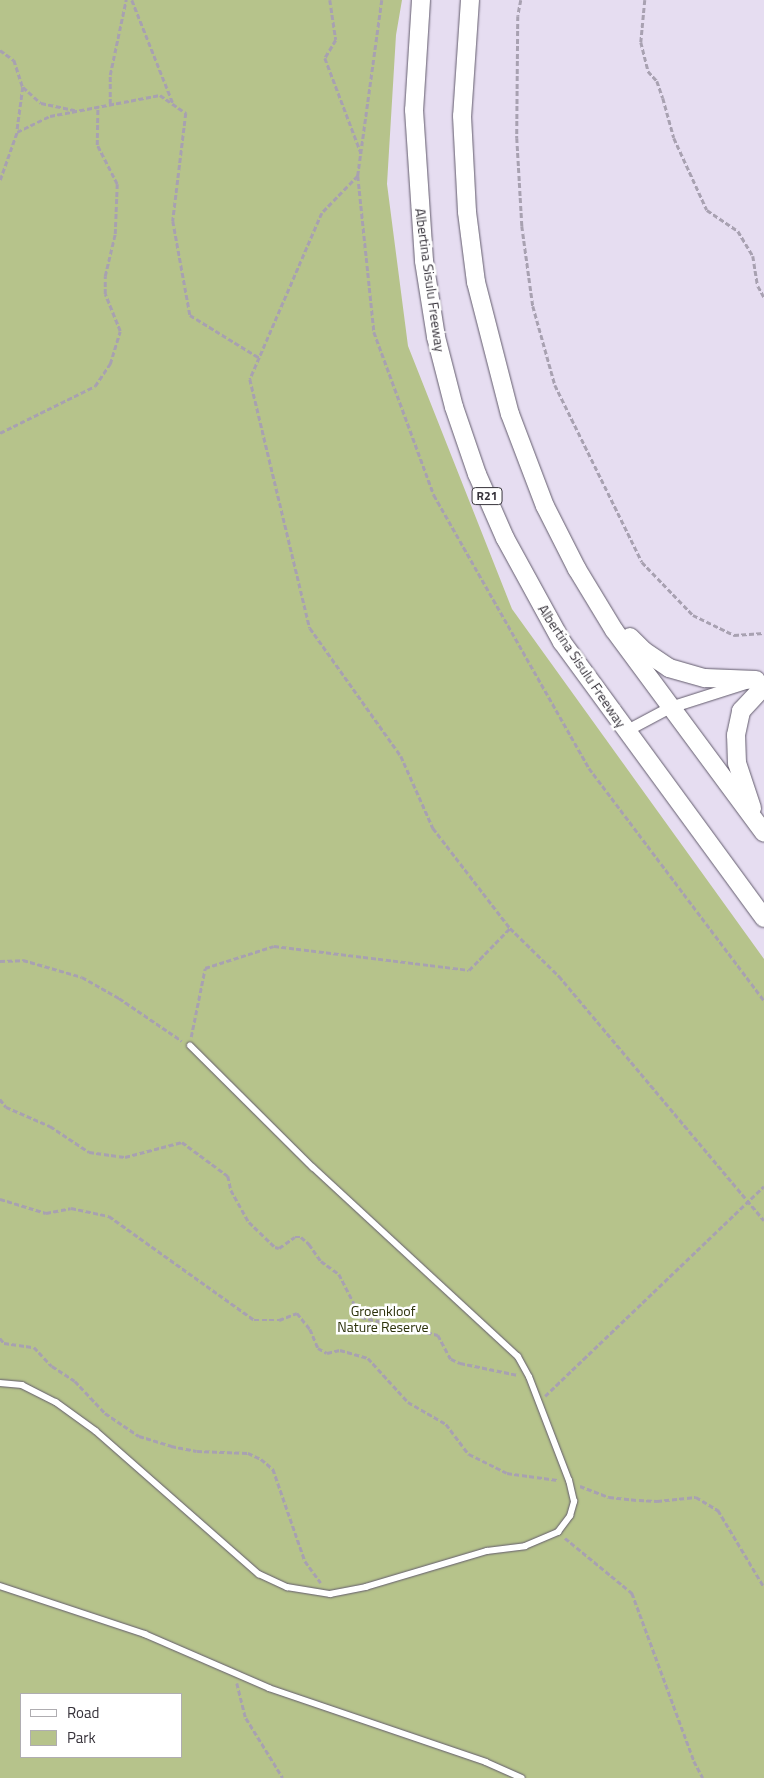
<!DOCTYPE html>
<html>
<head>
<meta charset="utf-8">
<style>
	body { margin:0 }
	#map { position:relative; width:764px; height:1778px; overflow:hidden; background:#e6ddf1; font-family:"Titillium Web",sans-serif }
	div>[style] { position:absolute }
	.green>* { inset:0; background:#b6c38b }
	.path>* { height:2.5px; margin-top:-1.25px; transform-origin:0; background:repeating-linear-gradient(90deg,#a8a1b1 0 5px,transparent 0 7.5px) }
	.roads { filter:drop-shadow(0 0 1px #625b6c) drop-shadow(0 0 1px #625b6c) }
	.service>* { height:5.5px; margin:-2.75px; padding:0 2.75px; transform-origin:2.75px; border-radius:2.75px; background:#fff }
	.minor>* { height:11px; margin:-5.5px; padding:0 5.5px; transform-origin:5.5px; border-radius:5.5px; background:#fff }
	.trunk>* { height:18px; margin:-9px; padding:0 9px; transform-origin:9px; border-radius:9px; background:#fff }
	span { translate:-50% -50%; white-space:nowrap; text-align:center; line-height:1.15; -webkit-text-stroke:5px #fff; paint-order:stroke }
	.shield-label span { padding:1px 4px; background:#fff; border:1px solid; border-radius:4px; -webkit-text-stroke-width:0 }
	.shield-label { font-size:12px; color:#37333b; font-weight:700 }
	.street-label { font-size:14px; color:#37333b }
	.park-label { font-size:14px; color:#2b310a }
	.legend { position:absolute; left:20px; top:1693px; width:162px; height:65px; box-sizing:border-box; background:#fff; border:1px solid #afadb1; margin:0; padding:6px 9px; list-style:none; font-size:15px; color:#37333b }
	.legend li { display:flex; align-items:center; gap:10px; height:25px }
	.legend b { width:25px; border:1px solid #afadb1 }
</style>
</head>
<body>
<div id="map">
	<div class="green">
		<div style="clip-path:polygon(evenodd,0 0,402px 0,396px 35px,387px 184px,408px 346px,512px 609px,764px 959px,764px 1778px,0 1778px,0 0,21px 1694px,181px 1694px,181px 1757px,21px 1757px,21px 1694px)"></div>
	</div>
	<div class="path">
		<div style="left:132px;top:0;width:111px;rotate:68.3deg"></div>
		<div style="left:330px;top:0;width:40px;rotate:81.5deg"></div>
		<div style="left:336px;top:40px;width:21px;rotate:121deg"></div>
		<div style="left:325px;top:58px;width:102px;rotate:69.2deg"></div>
		<div style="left:382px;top:0;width:178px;rotate:97.8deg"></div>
		<div style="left:358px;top:176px;width:157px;rotate:84.1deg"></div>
		<div style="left:374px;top:332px;width:174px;rotate:69.8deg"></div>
		<div style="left:434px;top:495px;width:314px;rotate:60.4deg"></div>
		<div style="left:589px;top:768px;width:291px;rotate:53deg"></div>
		<div style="left:521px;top:0;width:16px;rotate:101deg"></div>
		<div style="left:518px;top:16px;width:122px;rotate:90.5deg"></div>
		<div style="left:517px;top:138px;width:88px;rotate:86.7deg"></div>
		<div style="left:522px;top:226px;width:81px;rotate:82.2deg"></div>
		<div style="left:533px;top:306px;width:82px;rotate:74.4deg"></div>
		<div style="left:555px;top:385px;width:197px;rotate:63.8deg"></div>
		<div style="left:642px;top:562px;width:74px;rotate:46.1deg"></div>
		<div style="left:693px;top:615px;width:46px;rotate:26deg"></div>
		<div style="left:734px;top:635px;width:30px;rotate:-4deg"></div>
		<div style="left:645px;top:0;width:42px;rotate:95.4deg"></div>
		<div style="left:641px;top:42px;width:30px;rotate:76deg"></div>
		<div style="left:648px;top:71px;width:13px;rotate:48deg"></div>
		<div style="left:657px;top:81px;width:18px;rotate:71deg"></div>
		<div style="left:663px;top:98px;width:41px;rotate:74.6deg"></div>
		<div style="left:674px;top:138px;width:79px;rotate:65.4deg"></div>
		<div style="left:707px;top:210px;width:37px;rotate:34deg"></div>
		<div style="left:738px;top:231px;width:29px;rotate:59deg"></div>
		<div style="left:753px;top:256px;width:30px;rotate:81deg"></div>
		<div style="left:758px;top:286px;width:13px;rotate:61deg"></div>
		<div style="left:0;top:50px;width:17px;rotate:36deg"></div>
		<div style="left:14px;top:60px;width:28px;rotate:72deg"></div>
		<div style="left:23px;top:87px;width:45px;rotate:97.6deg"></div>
		<div style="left:23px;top:87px;width:24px;rotate:42deg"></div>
		<div style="left:41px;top:103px;width:35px;rotate:12deg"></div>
		<div style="left:110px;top:104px;width:29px;rotate:-90deg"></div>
		<div style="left:110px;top:75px;width:77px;rotate:-78deg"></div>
		<div style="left:358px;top:176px;width:52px;rotate:134.2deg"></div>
		<div style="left:322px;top:213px;width:181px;rotate:113.4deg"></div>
		<div style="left:250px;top:379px;width:256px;rotate:76.5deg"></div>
		<div style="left:310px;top:628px;width:157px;rotate:54.6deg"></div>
		<div style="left:401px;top:756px;width:79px;rotate:66deg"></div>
		<div style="left:433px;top:828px;width:126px;rotate:52.4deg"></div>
		<div style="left:510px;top:928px;width:69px;rotate:44.4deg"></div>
		<div style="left:559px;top:976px;width:319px;rotate:50deg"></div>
		<div style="left:0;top:180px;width:51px;rotate:-70.5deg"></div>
		<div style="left:17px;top:132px;width:37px;rotate:-26deg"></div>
		<div style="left:50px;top:116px;width:112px;rotate:-10.8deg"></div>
		<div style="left:160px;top:95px;width:32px;rotate:35deg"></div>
		<div style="left:186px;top:113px;width:109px;rotate:96.9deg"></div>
		<div style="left:173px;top:221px;width:96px;rotate:79.7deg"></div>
		<div style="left:190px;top:315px;width:82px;rotate:31.6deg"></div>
		<div style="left:0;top:433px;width:106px;rotate:-26.3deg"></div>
		<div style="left:95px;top:386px;width:27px;rotate:-56deg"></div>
		<div style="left:110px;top:364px;width:34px;rotate:-73deg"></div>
		<div style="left:120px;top:331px;width:40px;rotate:-112deg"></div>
		<div style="left:105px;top:294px;width:18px;rotate:-90deg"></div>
		<div style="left:105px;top:276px;width:43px;rotate:-76.6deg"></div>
		<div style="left:115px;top:234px;width:50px;rotate:-87.7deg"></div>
		<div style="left:117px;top:184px;width:44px;rotate:-117.1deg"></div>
		<div style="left:97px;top:145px;width:39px;rotate:-89deg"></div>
		<div style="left:0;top:961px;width:23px;rotate:-2deg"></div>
		<div style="left:23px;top:960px;width:61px;rotate:16.1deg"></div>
		<div style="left:82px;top:977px;width:43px;rotate:29.6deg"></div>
		<div style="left:119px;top:998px;width:76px;rotate:34.3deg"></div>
		<div style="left:191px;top:1037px;width:70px;rotate:-78.5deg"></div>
		<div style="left:205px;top:968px;width:72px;rotate:-17.7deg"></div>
		<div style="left:274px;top:946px;width:196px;rotate:7deg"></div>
		<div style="left:469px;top:970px;width:59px;rotate:-45.7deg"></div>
		<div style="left:0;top:1099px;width:10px;rotate:53deg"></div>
		<div style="left:6px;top:1107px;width:48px;rotate:23.4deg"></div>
		<div style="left:50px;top:1126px;width:47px;rotate:33.7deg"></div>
		<div style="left:89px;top:1152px;width:36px;rotate:8deg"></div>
		<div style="left:125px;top:1157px;width:59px;rotate:-14.7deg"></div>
		<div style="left:182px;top:1142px;width:57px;rotate:36.5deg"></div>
		<div style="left:228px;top:1176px;width:14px;rotate:78deg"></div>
		<div style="left:231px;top:1190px;width:37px;rotate:61deg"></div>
		<div style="left:249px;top:1222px;width:36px;rotate:44deg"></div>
		<div style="left:275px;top:1247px;width:4px;rotate:14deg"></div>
		<div style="left:279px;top:1248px;width:19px;rotate:-35deg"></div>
		<div style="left:295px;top:1237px;width:6px"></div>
		<div style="left:301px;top:1237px;width:11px;rotate:41deg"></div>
		<div style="left:309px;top:1244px;width:21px;rotate:55deg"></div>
		<div style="left:321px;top:1261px;width:22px;rotate:36deg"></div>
		<div style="left:339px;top:1274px;width:48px;rotate:62.9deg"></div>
		<div style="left:361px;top:1317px;width:79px;rotate:13.2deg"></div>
		<div style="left:438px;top:1335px;width:27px;rotate:62deg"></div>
		<div style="left:451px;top:1359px;width:10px;rotate:24deg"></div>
		<div style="left:460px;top:1363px;width:59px;rotate:11.7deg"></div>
		<div style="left:0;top:1199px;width:48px;rotate:16.9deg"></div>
		<div style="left:46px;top:1213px;width:25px;rotate:-11deg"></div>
		<div style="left:71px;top:1208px;width:39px;rotate:12deg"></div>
		<div style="left:109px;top:1216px;width:178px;rotate:35.6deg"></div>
		<div style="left:254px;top:1320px;width:25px"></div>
		<div style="left:279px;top:1320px;width:19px;rotate:-21deg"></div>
		<div style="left:297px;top:1313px;width:21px;rotate:51deg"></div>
		<div style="left:310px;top:1329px;width:21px;rotate:67deg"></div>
		<div style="left:318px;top:1348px;width:10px;rotate:29deg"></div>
		<div style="left:327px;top:1353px;width:13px;rotate:-13deg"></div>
		<div style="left:340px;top:1350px;width:29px;rotate:16deg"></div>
		<div style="left:368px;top:1358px;width:59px;rotate:47.7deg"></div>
		<div style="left:408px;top:1402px;width:44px;rotate:30.1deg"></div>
		<div style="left:446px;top:1424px;width:38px;rotate:53deg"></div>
		<div style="left:469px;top:1454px;width:42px;rotate:26.6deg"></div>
		<div style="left:507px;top:1473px;width:51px;rotate:7.8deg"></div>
		<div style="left:0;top:1338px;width:6px;rotate:51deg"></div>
		<div style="left:4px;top:1343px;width:30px;rotate:8deg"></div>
		<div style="left:34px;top:1347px;width:26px;rotate:47deg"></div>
		<div style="left:52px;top:1366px;width:27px;rotate:33deg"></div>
		<div style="left:75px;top:1381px;width:44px;rotate:46.8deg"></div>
		<div style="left:105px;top:1413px;width:41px;rotate:34.1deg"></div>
		<div style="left:139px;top:1436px;width:34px;rotate:17deg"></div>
		<div style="left:171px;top:1446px;width:26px;rotate:11deg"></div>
		<div style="left:197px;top:1451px;width:51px;rotate:2.2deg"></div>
		<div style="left:248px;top:1453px;width:14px;rotate:25deg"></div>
		<div style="left:261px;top:1459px;width:16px;rotate:40deg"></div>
		<div style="left:273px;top:1469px;width:97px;rotate:70.8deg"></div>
		<div style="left:305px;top:1561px;width:27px;rotate:54deg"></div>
		<div style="left:545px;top:1396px;width:303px;rotate:-43.8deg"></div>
		<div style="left:580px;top:1486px;width:31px;rotate:21deg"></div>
		<div style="left:609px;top:1497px;width:30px;rotate:6deg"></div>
		<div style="left:639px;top:1500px;width:18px;rotate:3deg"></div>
		<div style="left:657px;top:1501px;width:39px;rotate:-6deg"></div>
		<div style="left:696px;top:1497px;width:26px;rotate:31deg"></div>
		<div style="left:718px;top:1510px;width:90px;rotate:59.1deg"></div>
		<div style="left:565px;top:1538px;width:87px;rotate:39.4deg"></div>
		<div style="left:632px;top:1593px;width:179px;rotate:69.7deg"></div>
		<div style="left:694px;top:1761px;width:19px;rotate:62deg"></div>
		<div style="left:237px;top:1683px;width:36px;rotate:76deg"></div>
		<div style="left:246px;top:1718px;width:70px;rotate:58.3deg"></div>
	</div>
	<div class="roads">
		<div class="service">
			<div style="left:0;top:1383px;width:22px;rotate:5deg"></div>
			<div style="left:22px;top:1385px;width:38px;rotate:27deg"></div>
			<div style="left:56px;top:1402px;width:49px;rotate:35.9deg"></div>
			<div style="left:96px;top:1431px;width:217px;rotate:41.3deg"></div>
			<div style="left:259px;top:1574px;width:31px;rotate:25deg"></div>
			<div style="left:287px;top:1587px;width:44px;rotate:9.2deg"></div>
			<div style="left:330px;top:1594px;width:37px;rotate:-11deg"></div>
			<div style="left:366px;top:1587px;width:126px;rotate:-16.6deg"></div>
			<div style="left:487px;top:1551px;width:38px;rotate:-7deg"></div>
			<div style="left:525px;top:1546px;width:36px;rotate:-23deg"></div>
			<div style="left:558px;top:1532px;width:20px;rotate:-53deg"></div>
			<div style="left:570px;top:1516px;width:15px;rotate:-74deg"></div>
			<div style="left:574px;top:1502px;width:22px;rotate:-103deg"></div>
			<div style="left:569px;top:1481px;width:111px;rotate:-111deg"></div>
			<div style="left:529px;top:1377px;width:23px;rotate:-119deg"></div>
			<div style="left:518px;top:1357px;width:279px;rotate:-137.3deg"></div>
			<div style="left:313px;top:1168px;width:173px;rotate:-135.2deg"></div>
			<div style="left:0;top:1586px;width:153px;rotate:18.3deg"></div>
			<div style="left:145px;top:1634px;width:135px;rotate:23.5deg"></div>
			<div style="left:269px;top:1688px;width:229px;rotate:18.8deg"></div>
			<div style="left:486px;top:1762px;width:39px;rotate:24deg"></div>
		</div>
		<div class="minor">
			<div style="left:625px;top:731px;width:51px;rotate:-28.1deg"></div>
			<div style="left:670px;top:707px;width:79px;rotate:-17.7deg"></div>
		</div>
		<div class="trunk">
			<div style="left:421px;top:0;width:110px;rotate:93.6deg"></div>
			<div style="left:414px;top:110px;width:151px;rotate:86.2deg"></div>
			<div style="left:424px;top:261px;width:77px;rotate:81deg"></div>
			<div style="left:436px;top:337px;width:72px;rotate:75.6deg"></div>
			<div style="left:454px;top:407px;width:71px;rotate:71.1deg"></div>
			<div style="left:477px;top:474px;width:70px;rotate:66.4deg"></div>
			<div style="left:505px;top:538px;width:119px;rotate:61.3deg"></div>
			<div style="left:562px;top:642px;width:342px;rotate:53.8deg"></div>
			<div style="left:470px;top:0;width:116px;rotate:93.9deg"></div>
			<div style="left:462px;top:116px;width:96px;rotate:87deg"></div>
			<div style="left:467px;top:212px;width:71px;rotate:82.7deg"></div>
			<div style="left:476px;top:282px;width:136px;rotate:75.6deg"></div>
			<div style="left:510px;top:414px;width:98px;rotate:69.2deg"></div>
			<div style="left:545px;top:506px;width:71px;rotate:63.1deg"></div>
			<div style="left:577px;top:569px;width:71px;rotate:58.8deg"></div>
			<div style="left:614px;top:630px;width:252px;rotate:53.5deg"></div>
			<div style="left:630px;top:637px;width:20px;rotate:45deg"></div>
			<div style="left:644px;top:651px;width:30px;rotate:34deg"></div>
			<div style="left:669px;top:668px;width:37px;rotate:16deg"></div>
			<div style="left:705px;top:678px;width:51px;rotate:2.2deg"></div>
			<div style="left:752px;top:808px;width:47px;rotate:-108.4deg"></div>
			<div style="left:737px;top:763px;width:28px;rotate:-92deg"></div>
			<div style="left:736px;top:735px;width:25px;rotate:-78deg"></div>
			<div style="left:741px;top:711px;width:34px;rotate:-47deg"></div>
		</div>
	</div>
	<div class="shield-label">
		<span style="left:487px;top:496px">R21</span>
	</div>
	<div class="street-label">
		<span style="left:430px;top:280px;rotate:82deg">Albertina Sisulu Freeway</span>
		<span style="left:582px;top:666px;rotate:56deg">Albertina Sisulu Freeway</span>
	</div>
	<div class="park-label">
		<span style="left:383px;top:1319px">Groenkloof<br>Nature Reserve</span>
	</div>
	<ul class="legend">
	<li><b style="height:6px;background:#fff"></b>Road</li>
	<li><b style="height:14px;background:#b6c38b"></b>Park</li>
	</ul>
</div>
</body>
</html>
